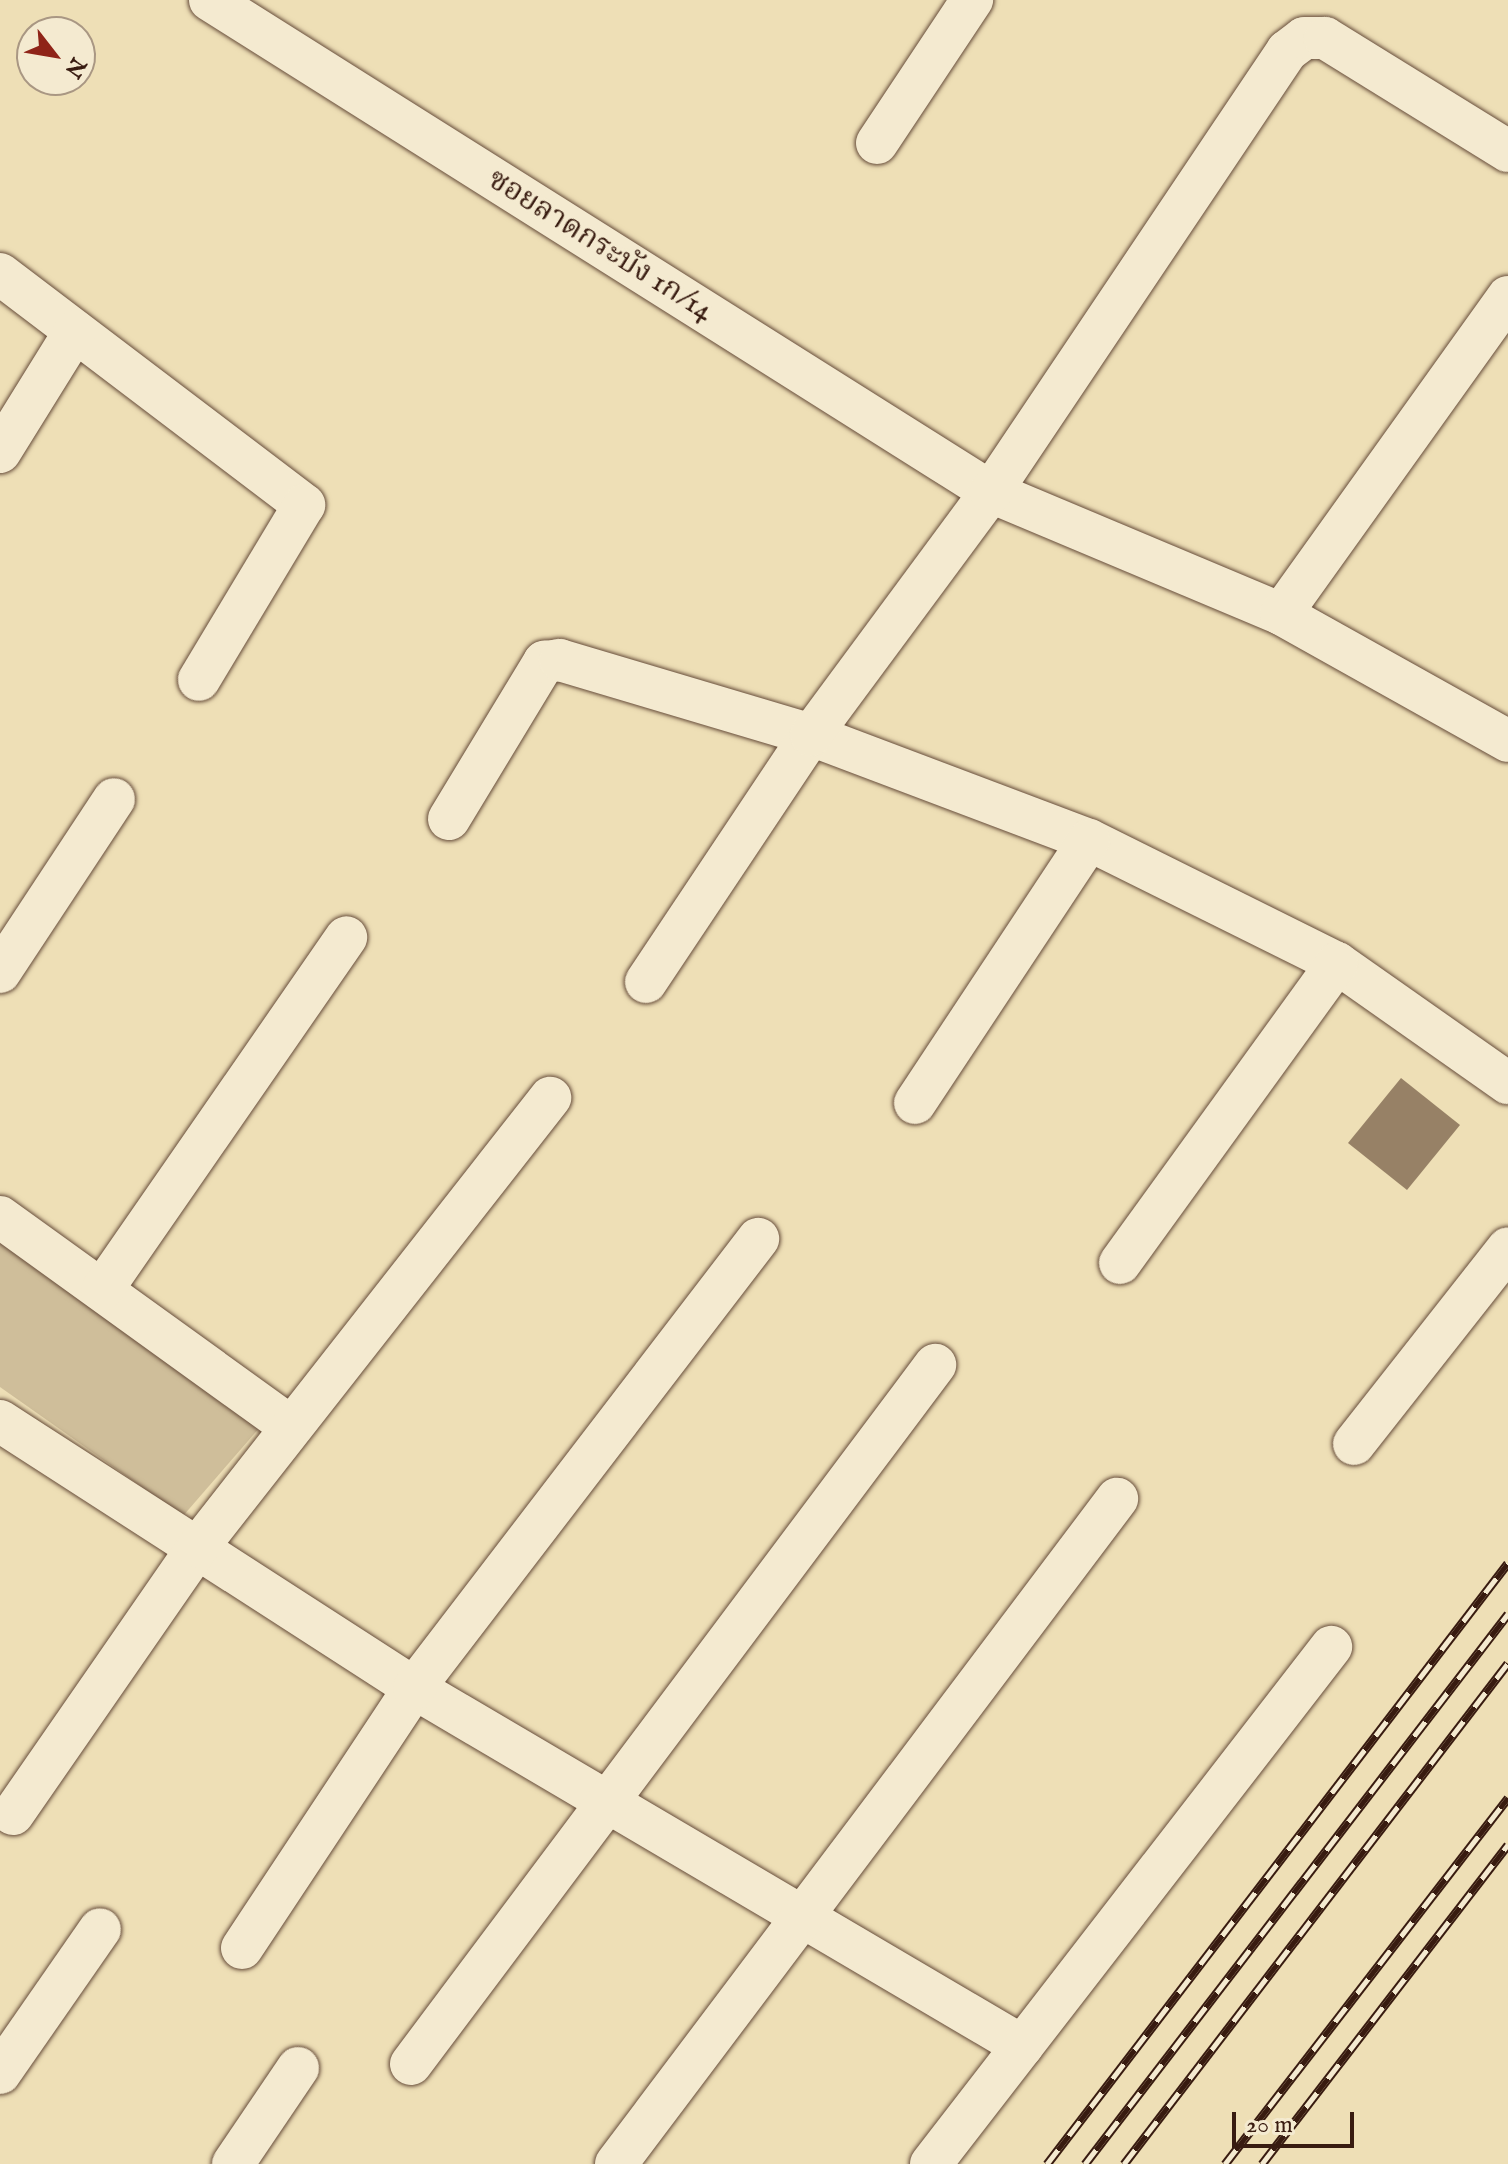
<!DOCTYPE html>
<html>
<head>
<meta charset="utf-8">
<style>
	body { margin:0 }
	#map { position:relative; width:1508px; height:2164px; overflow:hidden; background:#eedfb6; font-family:"IM FELL English","Noto Serif Thai",serif }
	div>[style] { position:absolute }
	.green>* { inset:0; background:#cfbe9a }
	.building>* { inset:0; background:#978166 }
	.roads { filter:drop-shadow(0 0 2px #664c3a) drop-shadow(0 0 2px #664c3a) }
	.minor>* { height:42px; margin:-21px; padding:0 21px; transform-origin:21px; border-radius:21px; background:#f4ead0 }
	.rail>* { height:9px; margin-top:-4.5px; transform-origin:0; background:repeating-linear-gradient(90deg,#f4ead0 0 18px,#381b10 0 36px); box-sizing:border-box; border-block:2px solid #381b10 }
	span { translate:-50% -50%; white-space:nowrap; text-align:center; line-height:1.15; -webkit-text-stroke:6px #f4ead0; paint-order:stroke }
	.street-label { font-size:30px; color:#381b10 }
	.north { position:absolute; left:16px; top:16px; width:80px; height:80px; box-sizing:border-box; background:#f4ead0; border:2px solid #a99783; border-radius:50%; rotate:121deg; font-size:22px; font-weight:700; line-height:32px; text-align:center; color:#381b10 }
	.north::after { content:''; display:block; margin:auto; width:28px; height:36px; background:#8f2418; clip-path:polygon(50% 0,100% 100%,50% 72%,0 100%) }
	.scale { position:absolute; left:1232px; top:2112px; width:122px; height:36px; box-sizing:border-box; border:4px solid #381b10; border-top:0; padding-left:10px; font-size:24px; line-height:28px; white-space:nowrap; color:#381b10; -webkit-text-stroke:6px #f4ead0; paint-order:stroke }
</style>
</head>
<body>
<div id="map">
	<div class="green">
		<div style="clip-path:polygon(0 1238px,261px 1426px,183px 1516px,0 1387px)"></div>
	</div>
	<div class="building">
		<div style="clip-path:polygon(1401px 1078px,1460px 1125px,1407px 1190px,1348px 1143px)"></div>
	</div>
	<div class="roads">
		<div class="minor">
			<div style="left:210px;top:0;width:923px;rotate:32.21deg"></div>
			<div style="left:991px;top:492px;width:315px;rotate:22.8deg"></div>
			<div style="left:1281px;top:614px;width:260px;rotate:29.2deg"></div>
			<div style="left:877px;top:143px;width:172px;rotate:-56.4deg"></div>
			<div style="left:0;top:274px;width:382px;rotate:37.2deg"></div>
			<div style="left:304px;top:505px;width:204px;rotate:121deg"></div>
			<div style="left:0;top:452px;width:142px;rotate:-58.2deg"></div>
			<div style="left:1281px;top:614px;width:390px;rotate:-54.4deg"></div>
			<div style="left:449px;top:819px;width:184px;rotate:-58.8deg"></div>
			<div style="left:544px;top:662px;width:16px;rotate:-7deg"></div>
			<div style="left:560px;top:660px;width:262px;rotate:16.6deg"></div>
			<div style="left:811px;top:735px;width:297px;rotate:20.7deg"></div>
			<div style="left:1089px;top:840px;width:277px;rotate:26.4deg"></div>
			<div style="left:1337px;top:963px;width:209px;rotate:35.1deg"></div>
			<div style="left:0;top:972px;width:207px;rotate:-56.6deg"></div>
			<div style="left:646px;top:982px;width:297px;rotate:-56.3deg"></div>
			<div style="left:811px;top:735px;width:302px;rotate:-53.5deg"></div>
			<div style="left:991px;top:492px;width:531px;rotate:-56.13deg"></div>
			<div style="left:1287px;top:51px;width:21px;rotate:-37deg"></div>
			<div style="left:1304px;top:38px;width:21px"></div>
			<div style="left:1325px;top:38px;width:215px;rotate:31.7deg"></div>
			<div style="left:915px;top:1103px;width:315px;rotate:-56.5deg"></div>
			<div style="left:0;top:1217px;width:359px;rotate:35.8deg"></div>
			<div style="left:1120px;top:1263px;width:370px;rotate:-54.1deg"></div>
			<div style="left:102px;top:1290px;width:429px;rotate:-55.3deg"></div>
			<div style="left:0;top:1421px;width:493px;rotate:32.8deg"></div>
			<div style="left:414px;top:1688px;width:706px;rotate:30.49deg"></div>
			<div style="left:1354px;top:1444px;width:249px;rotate:-51.8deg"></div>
			<div style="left:13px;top:1814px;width:325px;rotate:-55.3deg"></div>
			<div style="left:198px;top:1547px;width:571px;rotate:-51.9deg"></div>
			<div style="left:242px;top:1948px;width:312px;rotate:-56.5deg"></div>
			<div style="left:414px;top:1688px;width:566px;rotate:-52.54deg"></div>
			<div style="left:411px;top:2064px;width:874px;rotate:-53.14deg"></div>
			<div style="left:0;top:2073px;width:175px;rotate:-55.2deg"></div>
			<div style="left:233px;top:2164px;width:116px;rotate:-55.9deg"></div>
			<div style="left:616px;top:2164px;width:833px;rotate:-53.01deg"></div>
			<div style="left:931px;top:2164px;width:654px;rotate:-52.27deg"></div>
		</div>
	</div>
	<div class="rail">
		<div style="left:1047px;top:2164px;width:757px;rotate:-52.51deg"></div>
		<div style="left:1085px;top:2164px;width:694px;rotate:-52.44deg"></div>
		<div style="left:1124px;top:2164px;width:631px;rotate:-52.53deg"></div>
		<div style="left:1225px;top:2164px;width:463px;rotate:-52.3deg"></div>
		<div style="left:1262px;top:2164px;width:403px;rotate:-52.4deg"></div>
	</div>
	<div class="street-label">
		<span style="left:600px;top:246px;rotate:32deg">ซอยลาดกระบัง 1ก/14</span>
	</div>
	<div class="north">N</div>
	<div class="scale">20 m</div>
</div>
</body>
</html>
